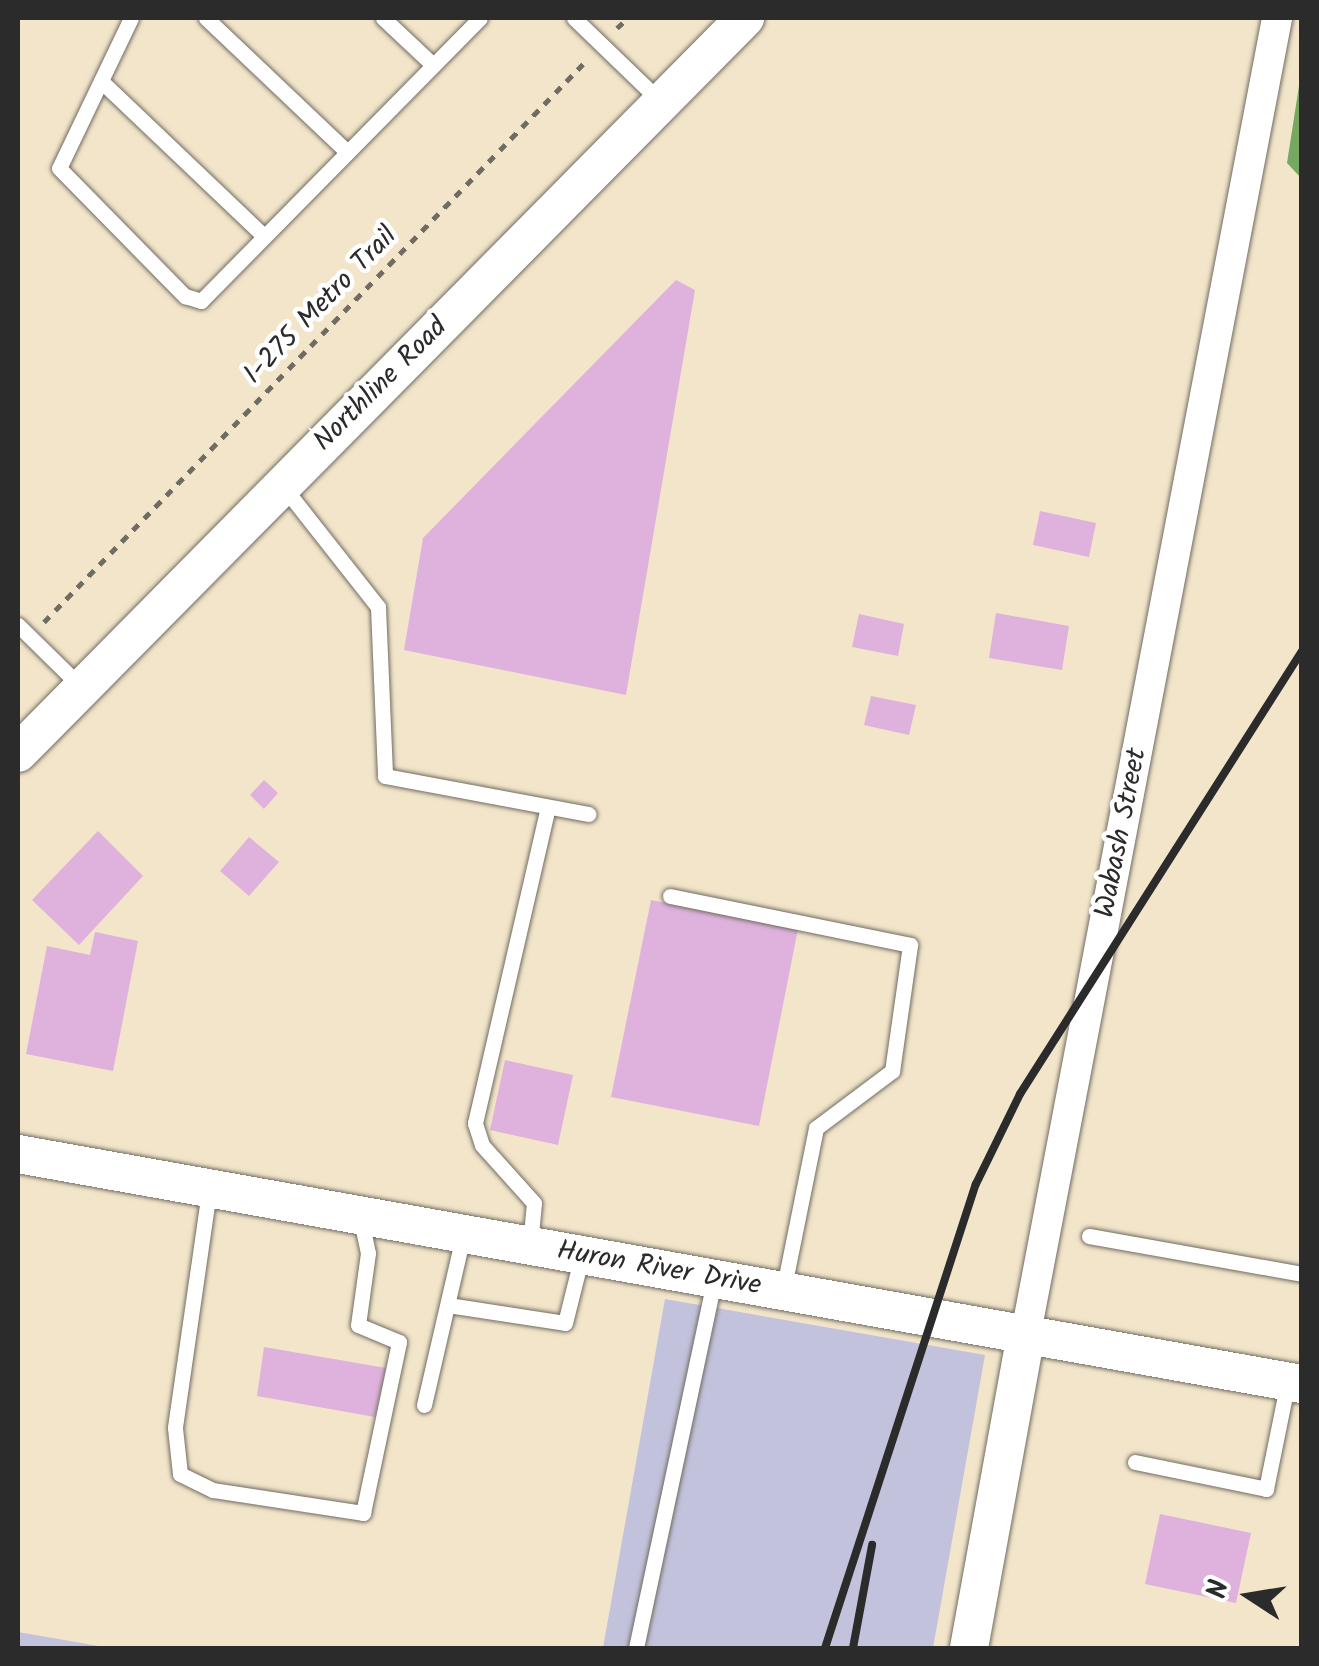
<!DOCTYPE html>
<html>
<head>
<meta charset="utf-8">
<style>
	body { margin:0 }
	#map { position:relative; width:1319px; height:1666px; overflow:hidden; background:#f2e5ca; font-family:Kalam,sans-serif }
	div>[style] { position:absolute }
	.industrial>* { inset:0; background:#c2c2dc }
	.forest>* { inset:0; background:#77a862 }
	.building>* { inset:0; background:#dfb2dd }
	.path>* { height:5px; margin-top:-2.5px; transform-origin:0; background:repeating-linear-gradient(90deg,#716c63 0 8px,transparent 0 16px) }
	.roads { filter:drop-shadow(0 0 2px #716c63) drop-shadow(0 0 2px #716c63) }
	.service>* { height:15px; margin:-7.5px; padding:0 7.5px; transform-origin:7.5px; border-radius:7.5px; background:#fff }
	.minor>* { height:30px; margin:-15px; padding:0 15px; transform-origin:15px; border-radius:15px; background:#fff }
	.tertiary>* { height:38px; margin:-19px; padding:0 19px; transform-origin:19px; border-radius:19px; background:#fff }
	.rail>* { height:8px; margin:-4px; padding:0 4px; transform-origin:4px; border-radius:4px; background:#2b2b2b }
	span { translate:-50% -50%; white-space:nowrap; text-align:center; line-height:1.15; -webkit-text-stroke:9px #fff; paint-order:stroke }
	.street-label { font-size:28px; color:#2b2b2b }
	.frame { position:absolute; inset:0; border:20px solid #2b2b2b; pointer-events:none }
	.north { position:absolute; left:1199px; top:1546px; width:100px; height:100px; -webkit-text-stroke:8px #fff; paint-order:stroke; rotate:282deg; font-size:28px; font-weight:700; line-height:40px; text-align:center; color:#2b2b2b }
	.north::after { content:''; display:block; margin:auto; width:35px; height:45px; background:#2b2b2b; clip-path:polygon(50% 0,100% 100%,50% 72%,0 100%) }
</style>
</head>
<body>
<div id="map">
	<div class="industrial">
		<div style="clip-path:polygon(665px 1299px,985px 1355px,933px 1648px,603px 1648px)"></div>
		<div style="clip-path:polygon(18px 1632px,110px 1648px,18px 1648px)"></div>
	</div>
	<div class="forest">
		<div style="clip-path:polygon(1301px 73px,1301px 178px,1287px 163px)"></div>
	</div>
	<div class="building">
		<div style="clip-path:polygon(676px 280px,695px 290px,626px 695px,404px 650px,423px 538px)"></div>
		<div style="clip-path:polygon(1040px 511px,1096px 523px,1089px 557px,1033px 545px)"></div>
		<div style="clip-path:polygon(996px 613px,1069px 626px,1062px 670px,989px 658px)"></div>
		<div style="clip-path:polygon(859px 614px,904px 624px,898px 656px,852px 647px)"></div>
		<div style="clip-path:polygon(871px 696px,916px 705px,909px 735px,864px 725px)"></div>
		<div style="clip-path:polygon(264px 780px,278px 793px,264px 809px,250px 795px)"></div>
		<div style="clip-path:polygon(98px 831px,143px 876px,79px 945px,32px 900px)"></div>
		<div style="clip-path:polygon(249px 837px,279px 862px,249px 896px,220px 871px)"></div>
		<div style="clip-path:polygon(651px 900px,798px 929px,759px 1126px,611px 1097px)"></div>
		<div style="clip-path:polygon(95px 932px,138px 941px,113px 1071px,26px 1054px,47px 946px,90px 955px)"></div>
		<div style="clip-path:polygon(505px 1060px,573px 1075px,558px 1145px,490px 1130px)"></div>
		<div style="clip-path:polygon(264px 1347px,386px 1368px,375px 1417px,257px 1396px)"></div>
		<div style="clip-path:polygon(1160px 1514px,1251px 1533px,1236px 1603px,1145px 1584px)"></div>
	</div>
	<div class="path">
		<div style="left:617px;top:28px;width:15px;rotate:-42deg"></div>
		<div style="left:44px;top:622px;width:779px;rotate:-45.99deg"></div>
	</div>
	<div class="roads">
		<div class="service">
			<div style="left:131px;top:18px;width:166px;rotate:115.6deg"></div>
			<div style="left:59px;top:168px;width:180px;rotate:45.5deg"></div>
			<div style="left:185px;top:296px;width:17px;rotate:17deg"></div>
			<div style="left:201px;top:301px;width:397px;rotate:-45.4deg"></div>
			<div style="left:206px;top:18px;width:195px;rotate:43.5deg"></div>
			<div style="left:383px;top:18px;width:69px;rotate:43.2deg"></div>
			<div style="left:574px;top:18px;width:121px;rotate:44deg"></div>
			<div style="left:101px;top:81px;width:225px;rotate:43.6deg"></div>
			<div style="left:282px;top:485px;width:155px;rotate:51.8deg"></div>
			<div style="left:378px;top:607px;width:169px;rotate:87.6deg"></div>
			<div style="left:385px;top:776px;width:207px;rotate:10.6deg"></div>
			<div style="left:18px;top:625px;width:90px;rotate:44.5deg"></div>
			<div style="left:670px;top:896px;width:245px;rotate:11.5deg"></div>
			<div style="left:910px;top:945px;width:127px;rotate:98.1deg"></div>
			<div style="left:892px;top:1071px;width:95px;rotate:143.1deg"></div>
			<div style="left:816px;top:1128px;width:167px;rotate:101.4deg"></div>
			<div style="left:209px;top:1191px;width:239px;rotate:98.2deg"></div>
			<div style="left:175px;top:1428px;width:46px;rotate:83.8deg"></div>
			<div style="left:180px;top:1474px;width:37px;rotate:26deg"></div>
			<div style="left:213px;top:1490px;width:152px;rotate:8.7deg"></div>
			<div style="left:363px;top:1513px;width:175px;rotate:-78.1deg"></div>
			<div style="left:399px;top:1342px;width:44px;rotate:-157.5deg"></div>
			<div style="left:358px;top:1325px;width:73px;rotate:-82.1deg"></div>
			<div style="left:368px;top:1253px;width:38px;rotate:-102deg"></div>
			<div style="left:1089px;top:1236px;width:216px;rotate:10.1deg"></div>
			<div style="left:530px;top:1245px;width:42px;rotate:-84.6deg"></div>
			<div style="left:534px;top:1203px;width:78px;rotate:-131.9deg"></div>
			<div style="left:482px;top:1145px;width:23px;rotate:-108deg"></div>
			<div style="left:475px;top:1123px;width:324px;rotate:-77deg"></div>
			<div style="left:448px;top:1305px;width:118px;rotate:8.7deg"></div>
			<div style="left:565px;top:1323px;width:70px;rotate:-76deg"></div>
			<div style="left:424px;top:1405px;width:173px;rotate:-77deg"></div>
			<div style="left:1135px;top:1462px;width:134px;rotate:11.6deg"></div>
			<div style="left:1266px;top:1489px;width:110px;rotate:-78.5deg"></div>
			<div style="left:636px;top:1648px;width:376px;rotate:-78deg"></div>
		</div>
		<div class="minor">
			<div style="left:1026px;top:1333px;width:1339px;rotate:-79.19deg"></div>
		</div>
		<div class="tertiary">
			<div style="left:18px;top:753px;width:1034px;rotate:-45.31deg"></div>
			<div style="left:18px;top:1154px;width:1304px;rotate:10.16deg"></div>
			<div style="left:969px;top:1648px;width:320px;rotate:-79.7deg"></div>
		</div>
	</div>
	<div class="rail">
		<div style="left:825px;top:1648px;width:488px;rotate:-72deg"></div>
		<div style="left:976px;top:1184px;width:100px;rotate:-63.9deg"></div>
		<div style="left:1020px;top:1094px;width:525px;rotate:-57.52deg"></div>
		<div style="left:853px;top:1648px;width:105px;rotate:-79.5deg"></div>
	</div>
	<div class="street-label">
		<span style="left:321px;top:306px;rotate:-46deg">I-275 Metro Trail</span>
		<span style="left:381px;top:385px;rotate:-45deg">Northline Road</span>
		<span style="left:1122px;top:833px;rotate:-79deg">Wabash Street</span>
		<span style="left:659px;top:1269px;rotate:10deg">Huron River Drive</span>
	</div>
	<div class="frame"></div>
	<div class="north">N</div>
</div>
</body>
</html>
